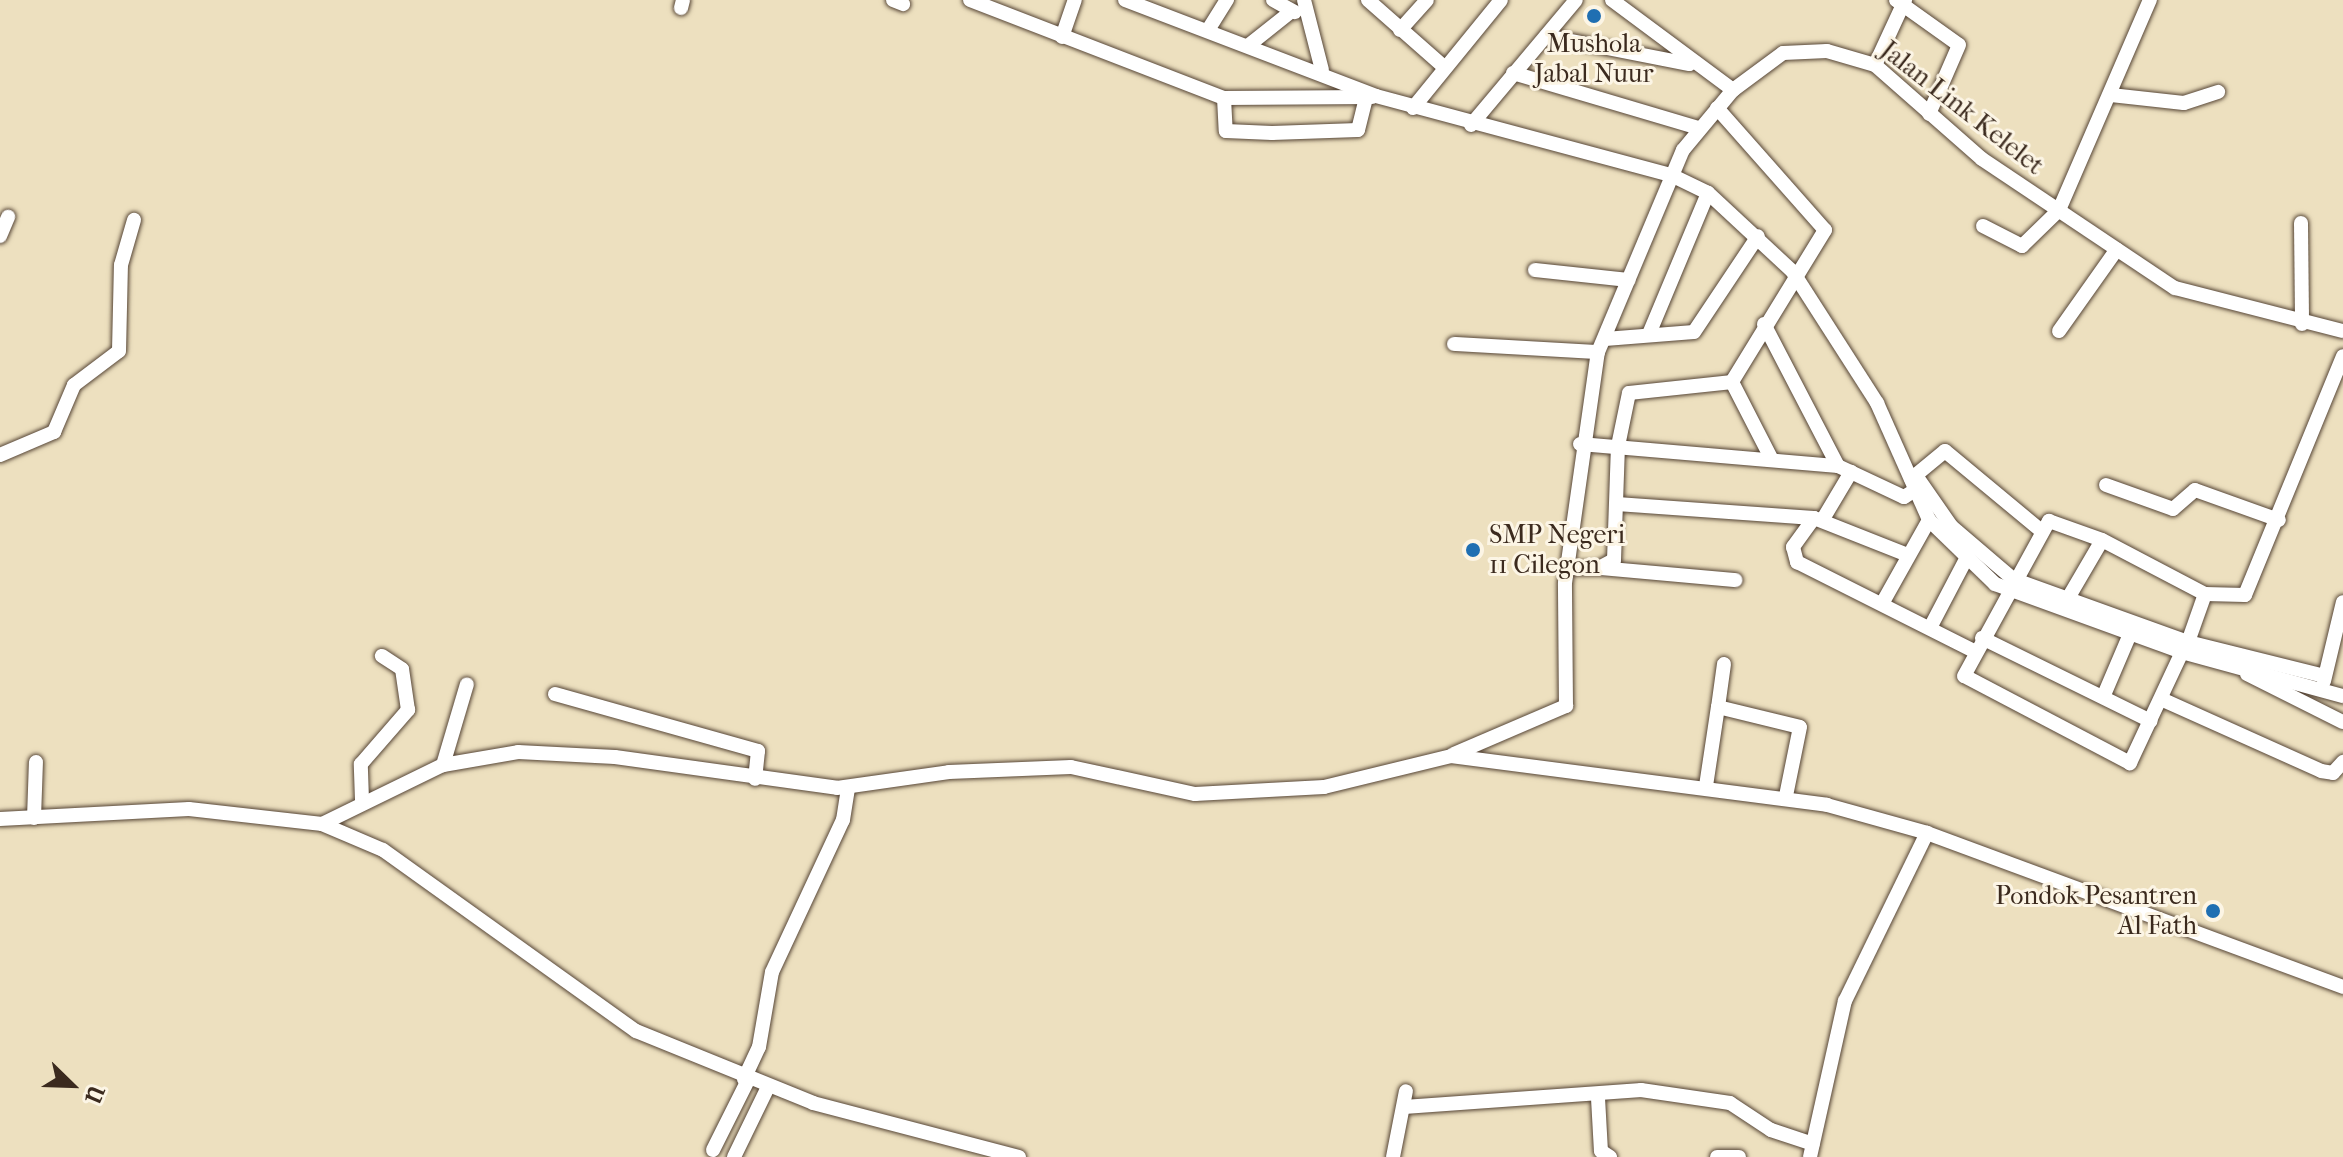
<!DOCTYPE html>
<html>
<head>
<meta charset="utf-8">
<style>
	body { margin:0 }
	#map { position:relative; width:2343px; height:1157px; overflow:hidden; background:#ede0bf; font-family:"IM FELL French Canon",serif }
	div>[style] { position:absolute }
	.roads { filter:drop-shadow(0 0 2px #564536) drop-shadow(0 0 2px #564536) }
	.minor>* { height:14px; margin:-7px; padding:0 7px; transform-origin:7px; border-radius:7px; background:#fff }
	.dots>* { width:22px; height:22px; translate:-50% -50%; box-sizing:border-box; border:4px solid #fcf5e5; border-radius:50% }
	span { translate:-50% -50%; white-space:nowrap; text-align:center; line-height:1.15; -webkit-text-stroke:6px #fcf5e5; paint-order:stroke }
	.poi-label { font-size:26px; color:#3b2a1e }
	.left { translate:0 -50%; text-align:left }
	.right { translate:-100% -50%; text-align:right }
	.street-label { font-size:26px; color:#3b2a1e }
	.north { position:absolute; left:32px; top:1045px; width:80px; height:80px; -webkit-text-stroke:6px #fcf5e5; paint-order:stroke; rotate:113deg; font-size:22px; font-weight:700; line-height:32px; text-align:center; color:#3b2a1e }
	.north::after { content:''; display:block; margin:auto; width:28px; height:36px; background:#3b2a1e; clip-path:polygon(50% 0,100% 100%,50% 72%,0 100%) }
</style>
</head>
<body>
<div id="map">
	<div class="roads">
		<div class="minor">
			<div style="left:893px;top:0;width:11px;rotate:22deg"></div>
			<div style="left:970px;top:0;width:272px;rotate:21.1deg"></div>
			<div style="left:1224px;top:98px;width:148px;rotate:-0.4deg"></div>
			<div style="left:1125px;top:0;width:269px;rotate:20.9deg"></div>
			<div style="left:1376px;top:96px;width:305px;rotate:15deg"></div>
			<div style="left:1671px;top:175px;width:41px;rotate:25.9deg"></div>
			<div style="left:1708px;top:193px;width:116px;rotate:42.9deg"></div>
			<div style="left:1793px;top:272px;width:156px;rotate:57.3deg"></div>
			<div style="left:1877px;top:403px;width:128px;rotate:66deg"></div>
			<div style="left:1929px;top:520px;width:92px;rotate:44.1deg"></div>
			<div style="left:1995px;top:584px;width:199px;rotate:20deg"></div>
			<div style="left:2182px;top:652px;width:167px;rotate:15.3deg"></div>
			<div style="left:1273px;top:0;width:25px;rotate:29deg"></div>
			<div style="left:1304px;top:0;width:72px;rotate:75.6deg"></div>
			<div style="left:1368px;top:0;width:101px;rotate:41.4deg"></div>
			<div style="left:1612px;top:0;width:151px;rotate:36.6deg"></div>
			<div style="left:1896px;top:0;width:77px;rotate:35.5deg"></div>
			<div style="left:1959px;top:45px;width:75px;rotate:113.5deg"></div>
			<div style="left:681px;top:8px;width:8px;rotate:-76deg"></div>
			<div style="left:1208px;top:30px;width:36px;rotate:-58deg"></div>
			<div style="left:1400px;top:30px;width:40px;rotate:-48deg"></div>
			<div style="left:1546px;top:36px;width:146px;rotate:11.1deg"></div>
			<div style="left:1062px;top:37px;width:39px;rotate:-71deg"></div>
			<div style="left:1249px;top:45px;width:50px;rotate:-38.5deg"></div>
			<div style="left:1875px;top:65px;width:72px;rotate:-65.2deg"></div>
			<div style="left:1513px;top:73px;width:194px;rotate:16.5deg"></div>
			<div style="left:2111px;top:95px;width:73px;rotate:6.3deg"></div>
			<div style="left:2184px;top:103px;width:36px;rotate:-18deg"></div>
			<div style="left:1224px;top:98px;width:33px;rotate:87deg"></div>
			<div style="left:1226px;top:131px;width:46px;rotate:2.5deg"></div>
			<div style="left:1272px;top:133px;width:86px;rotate:-2deg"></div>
			<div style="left:1358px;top:130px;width:34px;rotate:-76deg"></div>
			<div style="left:1413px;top:108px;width:139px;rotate:-50.8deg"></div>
			<div style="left:1717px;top:108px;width:163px;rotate:48.5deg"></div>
			<div style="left:1825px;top:230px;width:178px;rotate:121.5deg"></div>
			<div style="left:1732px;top:382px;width:85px;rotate:62.8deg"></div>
			<div style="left:1471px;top:125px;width:163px;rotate:-50deg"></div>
			<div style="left:2301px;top:223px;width:101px;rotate:89.4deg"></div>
			<div style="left:1983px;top:226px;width:44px;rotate:27.1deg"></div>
			<div style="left:2022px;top:246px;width:52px;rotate:-44.2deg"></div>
			<div style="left:2059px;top:210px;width:229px;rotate:-66.6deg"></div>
			<div style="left:0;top:236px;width:21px;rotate:-67deg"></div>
			<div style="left:1535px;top:270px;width:94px;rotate:6.1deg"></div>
			<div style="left:1764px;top:324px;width:160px;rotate:62.5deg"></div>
			<div style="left:2059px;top:331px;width:100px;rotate:-54.7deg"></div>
			<div style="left:1649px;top:334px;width:153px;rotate:-67.3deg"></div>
			<div style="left:1605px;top:339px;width:89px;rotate:-4.5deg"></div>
			<div style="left:1694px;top:332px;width:115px;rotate:-56.3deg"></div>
			<div style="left:1454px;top:344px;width:144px;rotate:3.2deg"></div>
			<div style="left:1580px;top:444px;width:259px;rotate:4.9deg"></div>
			<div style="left:1838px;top:466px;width:73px;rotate:25.2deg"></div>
			<div style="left:1904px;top:497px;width:13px;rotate:-32deg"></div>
			<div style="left:0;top:455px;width:59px;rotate:-23.1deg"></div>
			<div style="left:54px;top:432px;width:51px;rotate:-66.9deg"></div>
			<div style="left:74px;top:385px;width:56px;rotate:-37.1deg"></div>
			<div style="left:119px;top:351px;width:86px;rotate:-88.7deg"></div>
			<div style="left:121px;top:265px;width:47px;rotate:-73.9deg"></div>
			<div style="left:1917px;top:477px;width:60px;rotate:55.2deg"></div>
			<div style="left:1951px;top:526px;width:82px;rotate:40.5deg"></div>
			<div style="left:2013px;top:579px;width:186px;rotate:19.8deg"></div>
			<div style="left:2188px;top:642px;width:140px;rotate:14deg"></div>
			<div style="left:1911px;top:479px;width:44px;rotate:-39.5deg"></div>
			<div style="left:1945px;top:451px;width:124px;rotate:39.7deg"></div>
			<div style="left:2106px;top:485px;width:71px;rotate:19.7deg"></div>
			<div style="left:2173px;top:509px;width:29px;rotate:-41deg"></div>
			<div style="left:2195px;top:490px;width:89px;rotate:19.7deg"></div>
			<div style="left:1617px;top:504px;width:197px;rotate:4.1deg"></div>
			<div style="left:1814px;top:518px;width:98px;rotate:21.6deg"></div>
			<div style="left:1814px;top:518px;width:36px;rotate:126deg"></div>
			<div style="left:1793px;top:547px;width:16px;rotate:75deg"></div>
			<div style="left:1797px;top:562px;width:198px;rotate:26.7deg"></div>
			<div style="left:1823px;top:519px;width:55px;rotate:-59.2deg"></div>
			<div style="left:1567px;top:568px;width:32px"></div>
			<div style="left:1599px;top:568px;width:17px;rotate:-28deg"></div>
			<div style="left:1614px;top:560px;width:114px;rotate:-88deg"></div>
			<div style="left:1618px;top:446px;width:54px;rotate:-78.3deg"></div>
			<div style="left:1629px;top:393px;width:104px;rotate:-6.1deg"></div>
			<div style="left:1600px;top:568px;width:136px;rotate:5.1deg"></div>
			<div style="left:2067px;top:600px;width:69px;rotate:-59.7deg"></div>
			<div style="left:1883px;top:602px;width:94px;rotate:-60.7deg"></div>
			<div style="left:1931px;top:626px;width:76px;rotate:-62.4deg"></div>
			<div style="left:1982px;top:638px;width:188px;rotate:26.2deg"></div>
			<div style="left:2188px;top:642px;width:51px;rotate:-70.5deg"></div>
			<div style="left:2182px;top:652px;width:123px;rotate:115.1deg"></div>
			<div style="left:2130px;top:763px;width:187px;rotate:-152.3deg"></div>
			<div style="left:1964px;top:676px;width:177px;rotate:-61.3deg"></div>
			<div style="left:2049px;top:521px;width:56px;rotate:19.7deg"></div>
			<div style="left:2102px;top:540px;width:116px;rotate:27.7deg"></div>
			<div style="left:2205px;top:594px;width:40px;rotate:1.4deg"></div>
			<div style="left:2245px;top:595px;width:258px;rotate:-67.7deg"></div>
			<div style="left:1724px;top:664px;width:43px;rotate:97.9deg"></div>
			<div style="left:1718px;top:707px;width:84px;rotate:13.7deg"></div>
			<div style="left:1800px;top:727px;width:70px;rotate:101.5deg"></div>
			<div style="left:2247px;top:674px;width:107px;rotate:26.6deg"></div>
			<div style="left:2324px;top:681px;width:81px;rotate:-76.5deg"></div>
			<div style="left:555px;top:694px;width:211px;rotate:15.7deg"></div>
			<div style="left:758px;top:751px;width:28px;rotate:96deg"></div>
			<div style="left:2104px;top:695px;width:66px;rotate:-66.9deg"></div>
			<div style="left:2161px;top:699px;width:175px;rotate:24.2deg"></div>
			<div style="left:2321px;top:771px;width:12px;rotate:9deg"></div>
			<div style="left:2333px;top:773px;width:15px;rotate:-48deg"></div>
			<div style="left:1454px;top:754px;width:122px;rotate:-23.2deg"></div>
			<div style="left:1566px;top:706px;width:123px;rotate:-90.5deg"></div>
			<div style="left:1565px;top:583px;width:233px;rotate:-81.9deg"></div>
			<div style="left:1598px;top:352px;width:219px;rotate:-67.2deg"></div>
			<div style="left:1683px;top:150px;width:78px;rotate:-50.2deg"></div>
			<div style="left:1733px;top:90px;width:62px;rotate:-36.5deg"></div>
			<div style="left:1783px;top:53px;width:44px;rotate:-2.6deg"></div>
			<div style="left:1827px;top:51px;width:50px;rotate:16.3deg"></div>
			<div style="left:1875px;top:65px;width:142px;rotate:41.3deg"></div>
			<div style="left:1982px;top:159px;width:232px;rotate:33.8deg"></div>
			<div style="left:2175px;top:288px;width:173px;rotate:14.4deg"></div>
			<div style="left:443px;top:765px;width:84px;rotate:-73.5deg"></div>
			<div style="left:1706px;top:786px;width:80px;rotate:-81.4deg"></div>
			<div style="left:362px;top:800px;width:36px;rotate:-92deg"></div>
			<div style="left:361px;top:764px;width:72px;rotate:-49deg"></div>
			<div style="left:408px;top:710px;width:41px;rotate:-98.3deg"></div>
			<div style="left:402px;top:669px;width:24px;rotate:-147deg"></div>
			<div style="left:34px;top:818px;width:56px;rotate:-88deg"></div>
			<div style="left:0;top:819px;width:189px;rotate:-3deg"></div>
			<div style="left:189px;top:809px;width:134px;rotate:6.4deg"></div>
			<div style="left:322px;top:824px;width:66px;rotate:23.1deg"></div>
			<div style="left:383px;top:850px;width:311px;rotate:35.6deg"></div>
			<div style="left:636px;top:1031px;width:191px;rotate:22.1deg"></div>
			<div style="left:813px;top:1103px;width:213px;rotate:14.7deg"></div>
			<div style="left:322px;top:824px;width:135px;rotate:-26deg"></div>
			<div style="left:443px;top:765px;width:76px;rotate:-9.8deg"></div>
			<div style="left:518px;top:752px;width:97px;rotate:3deg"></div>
			<div style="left:615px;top:757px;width:224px;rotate:7.9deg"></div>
			<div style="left:837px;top:788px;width:113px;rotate:-8.1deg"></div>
			<div style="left:949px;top:772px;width:122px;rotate:-2.3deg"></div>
			<div style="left:1071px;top:767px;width:127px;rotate:12.3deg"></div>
			<div style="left:1195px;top:794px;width:129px;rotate:-3.1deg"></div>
			<div style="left:1324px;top:787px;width:131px;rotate:-13.7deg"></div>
			<div style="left:1451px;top:756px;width:379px;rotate:7.4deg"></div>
			<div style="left:1827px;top:805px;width:104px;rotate:15.6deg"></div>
			<div style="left:1927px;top:833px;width:444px;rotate:20.3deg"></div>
			<div style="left:744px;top:1079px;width:35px;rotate:-65deg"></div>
			<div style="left:759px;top:1047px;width:76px;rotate:-80.2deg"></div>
			<div style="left:772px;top:972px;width:168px;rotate:-65deg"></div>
			<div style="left:843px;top:820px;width:33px;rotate:-81deg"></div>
			<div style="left:1598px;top:1098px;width:53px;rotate:86.8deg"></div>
			<div style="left:1601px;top:1151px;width:11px;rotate:34deg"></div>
			<div style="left:1404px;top:1107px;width:238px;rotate:-4.1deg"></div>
			<div style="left:1641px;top:1090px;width:90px;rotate:8.3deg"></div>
			<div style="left:1730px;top:1103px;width:49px;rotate:33.4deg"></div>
			<div style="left:1771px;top:1130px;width:44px;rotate:18.4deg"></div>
			<div style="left:713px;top:1150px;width:78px;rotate:-63.4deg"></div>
			<div style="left:734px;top:1157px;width:78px;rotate:-64.1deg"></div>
			<div style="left:1393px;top:1157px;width:67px;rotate:-78.9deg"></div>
			<div style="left:1717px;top:1157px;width:22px"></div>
			<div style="left:1810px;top:1157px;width:160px;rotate:-77.4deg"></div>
			<div style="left:1845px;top:1001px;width:187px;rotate:-64deg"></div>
		</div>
	</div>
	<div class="dots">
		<div style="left:1594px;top:16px;background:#1f6fb2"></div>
		<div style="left:1473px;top:550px;background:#1f6fb2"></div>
		<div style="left:2213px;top:911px;background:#1f6fb2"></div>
	</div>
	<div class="poi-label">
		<span style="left:1594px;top:59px">Mushola<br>Jabal Nuur</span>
		<span class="left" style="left:1489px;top:550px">SMP Negeri<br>11 Cilegon</span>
		<span class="right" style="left:2197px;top:911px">Pondok Pesantren<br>Al Fath</span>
	</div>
	<div class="street-label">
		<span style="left:1962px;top:108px;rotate:38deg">Jalan Link Kelelet</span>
	</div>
	<div class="north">U</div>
</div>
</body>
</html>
